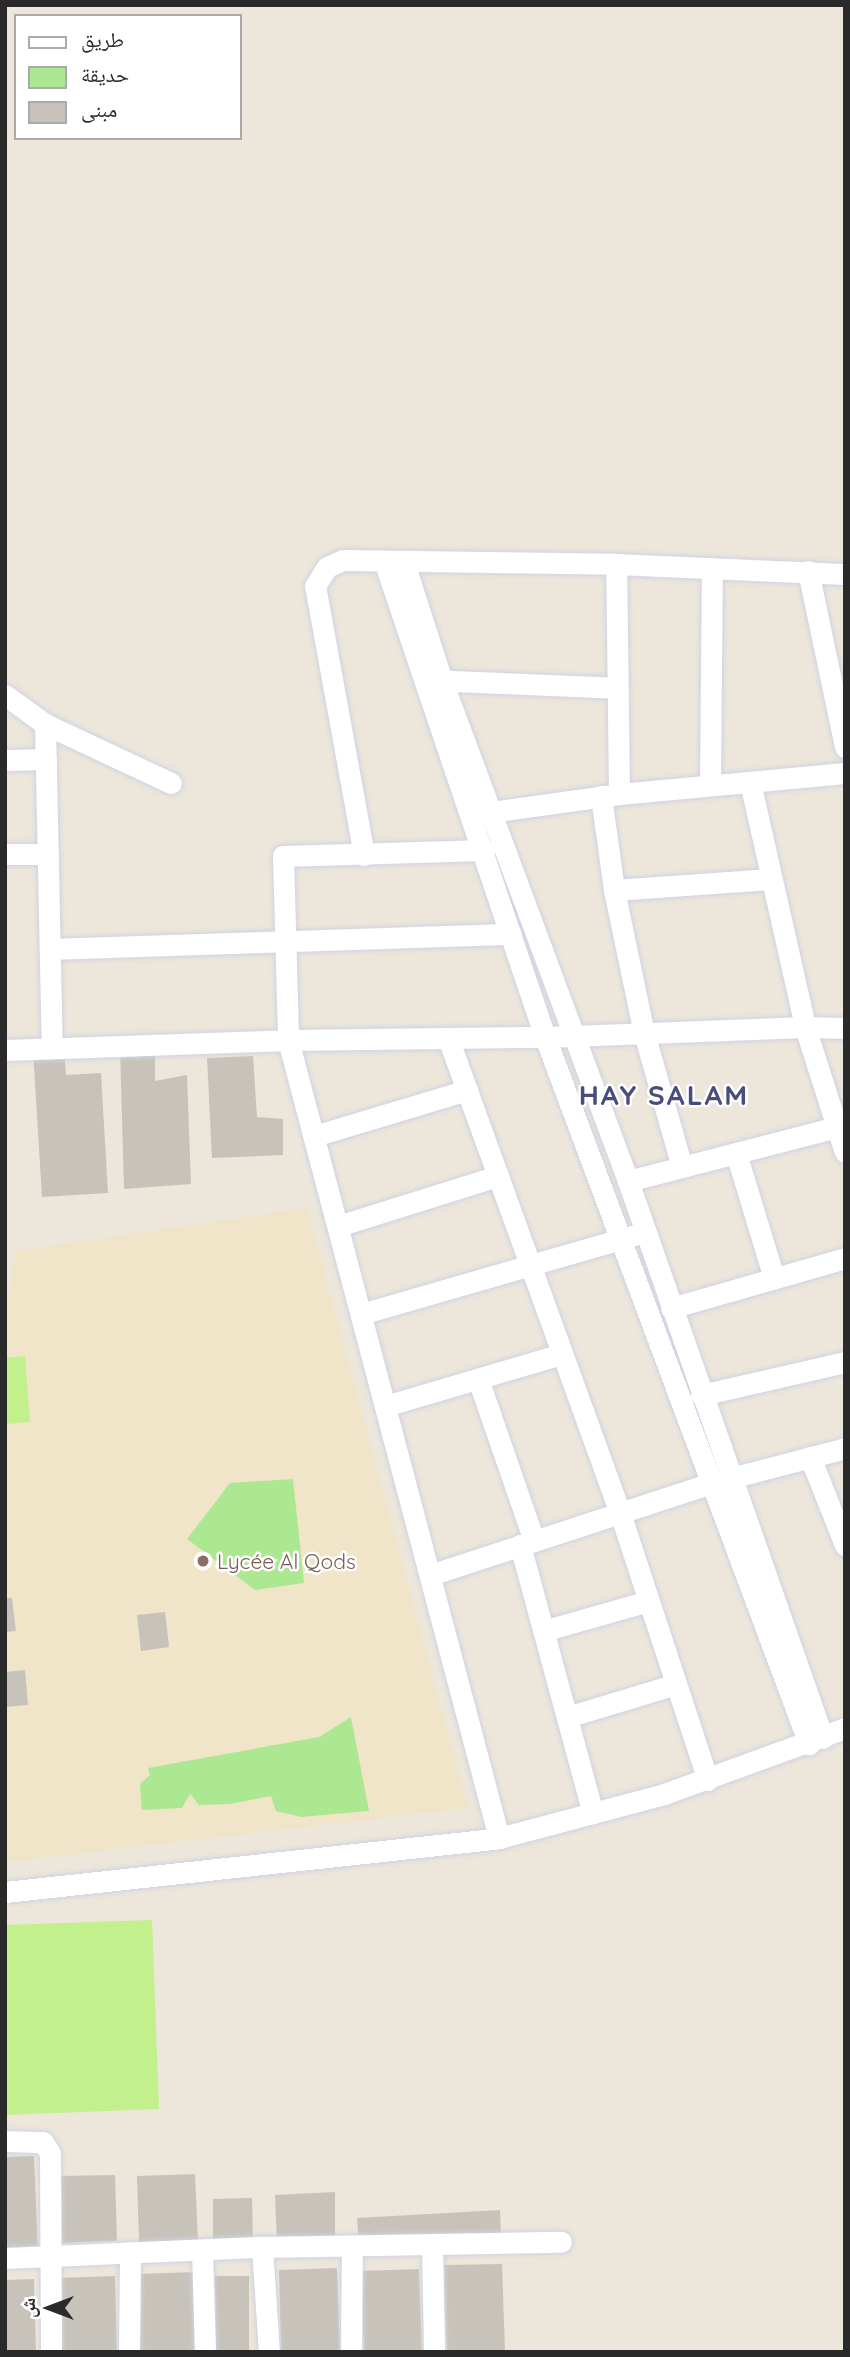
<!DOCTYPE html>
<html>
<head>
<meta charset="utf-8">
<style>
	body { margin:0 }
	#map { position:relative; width:850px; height:2357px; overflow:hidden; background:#ede6da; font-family:Quicksand,"Noto Naskh Arabic",sans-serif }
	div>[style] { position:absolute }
	.education>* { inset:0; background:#f0e5c8 }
	.green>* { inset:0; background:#ace892 }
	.pitch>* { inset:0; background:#c2f08d }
	.building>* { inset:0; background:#c8c3ba }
	.roads { filter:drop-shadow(0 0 2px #cfd2e4) drop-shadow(0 0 2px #cfd2e4) }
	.minor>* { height:21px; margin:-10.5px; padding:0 10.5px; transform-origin:10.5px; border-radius:10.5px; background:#fff }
	.dots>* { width:19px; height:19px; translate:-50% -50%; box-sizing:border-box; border:4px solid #fff; border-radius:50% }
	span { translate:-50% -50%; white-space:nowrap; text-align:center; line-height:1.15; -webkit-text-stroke:5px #fff; paint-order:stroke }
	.education-label { font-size:21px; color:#785e54 }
	.left { translate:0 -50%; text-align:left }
	.district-label { font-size:28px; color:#474e7d; font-weight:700; letter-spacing:2px }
	.frame { position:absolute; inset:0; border:7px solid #2a2a2a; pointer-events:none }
	.legend { position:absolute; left:14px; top:14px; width:228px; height:126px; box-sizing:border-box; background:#fff; border:2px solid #aaa; margin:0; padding:9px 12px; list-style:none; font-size:21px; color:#2a2a2a }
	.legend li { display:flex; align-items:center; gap:14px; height:35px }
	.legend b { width:35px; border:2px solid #aaa }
	.north { position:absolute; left:14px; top:2273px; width:70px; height:70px; -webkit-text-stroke:5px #fff; paint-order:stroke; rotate:270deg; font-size:19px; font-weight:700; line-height:28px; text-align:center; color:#2a2a2a }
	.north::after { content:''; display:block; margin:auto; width:24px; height:32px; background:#2a2a2a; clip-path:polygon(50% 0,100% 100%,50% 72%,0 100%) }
</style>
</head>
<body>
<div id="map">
	<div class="education">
		<div style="clip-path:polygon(307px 1208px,468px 1808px,5px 1862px,5px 1313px,16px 1251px)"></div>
	</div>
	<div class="green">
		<div style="clip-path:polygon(293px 1479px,304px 1583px,255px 1590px,187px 1539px,230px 1483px)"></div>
		<div style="clip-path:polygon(351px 1717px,369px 1811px,301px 1817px,276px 1811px,271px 1796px,230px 1804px,199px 1805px,190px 1794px,182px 1808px,142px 1810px,140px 1784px,150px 1775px,148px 1768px,319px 1737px)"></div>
	</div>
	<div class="pitch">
		<div style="clip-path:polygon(25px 1356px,30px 1422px,5px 1424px,5px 1358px)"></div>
		<div style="clip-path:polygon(152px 1920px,159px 2109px,5px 2115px,5px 1925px)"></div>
	</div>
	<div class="building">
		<div style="clip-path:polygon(155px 1047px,155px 1081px,187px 1075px,191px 1184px,124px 1189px,120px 1048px)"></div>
		<div style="clip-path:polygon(64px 1049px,66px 1075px,101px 1073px,108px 1193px,42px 1197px,33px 1050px)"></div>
		<div style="clip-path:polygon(253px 1056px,257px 1117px,283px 1119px,283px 1155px,212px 1158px,207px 1058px)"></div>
		<div style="clip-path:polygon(5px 1598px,12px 1598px,16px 1631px,5px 1632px)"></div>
		<div style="clip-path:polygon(165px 1612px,169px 1647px,141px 1651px,137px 1615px)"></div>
		<div style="clip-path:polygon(25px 1670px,28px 1705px,5px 1707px,5px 1672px)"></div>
		<div style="clip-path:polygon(34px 2156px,38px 2250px,5px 2251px,5px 2157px)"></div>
		<div style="clip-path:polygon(195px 2174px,198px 2241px,139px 2242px,137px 2176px)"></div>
		<div style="clip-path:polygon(115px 2175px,117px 2241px,59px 2243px,57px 2176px)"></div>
		<div style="clip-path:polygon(335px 2192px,335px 2242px,277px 2244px,275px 2195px)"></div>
		<div style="clip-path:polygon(252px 2198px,253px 2244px,213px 2245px,213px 2199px)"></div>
		<div style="clip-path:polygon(500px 2210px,501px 2236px,359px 2243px,357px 2218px)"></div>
		<div style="clip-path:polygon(502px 2264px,505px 2352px,447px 2352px,444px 2265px)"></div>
		<div style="clip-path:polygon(337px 2268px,340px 2352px,281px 2352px,279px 2270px)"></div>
		<div style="clip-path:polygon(419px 2269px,422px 2352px,364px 2352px,361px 2271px)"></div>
		<div style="clip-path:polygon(195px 2272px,198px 2352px,140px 2352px,137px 2274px)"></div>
		<div style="clip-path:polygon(115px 2276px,117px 2352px,59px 2352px,57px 2278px)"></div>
		<div style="clip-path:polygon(215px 2276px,249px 2276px,249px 2352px,216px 2352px)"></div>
		<div style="clip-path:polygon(34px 2279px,36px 2352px,5px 2352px,5px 2280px)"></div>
	</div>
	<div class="roads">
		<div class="minor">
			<div style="left:384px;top:561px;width:502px;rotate:71.31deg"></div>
			<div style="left:545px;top:1037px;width:755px;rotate:69.52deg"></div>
			<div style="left:404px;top:563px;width:124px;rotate:72.1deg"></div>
			<div style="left:442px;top:681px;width:533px;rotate:69.59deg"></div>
			<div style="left:628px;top:1181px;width:590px;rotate:70.71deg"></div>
			<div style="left:808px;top:571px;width:180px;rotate:78.1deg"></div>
			<div style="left:429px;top:680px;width:187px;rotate:2.4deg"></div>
			<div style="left:5px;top:695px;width:49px;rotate:35.9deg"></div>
			<div style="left:45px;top:724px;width:139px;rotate:25.1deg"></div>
			<div style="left:45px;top:724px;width:324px;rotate:88.8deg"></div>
			<div style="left:5px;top:760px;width:41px;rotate:-1.4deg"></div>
			<div style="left:750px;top:782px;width:251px;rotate:77.3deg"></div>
			<div style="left:805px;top:1027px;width:131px;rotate:72.3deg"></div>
			<div style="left:710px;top:785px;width:217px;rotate:-89.5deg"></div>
			<div style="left:619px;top:794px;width:227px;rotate:-5.3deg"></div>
			<div style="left:601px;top:796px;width:95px;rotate:82.1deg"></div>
			<div style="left:614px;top:890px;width:146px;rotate:78.2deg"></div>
			<div style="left:644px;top:1033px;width:139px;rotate:74.2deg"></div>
			<div style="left:477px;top:814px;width:143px;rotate:-8deg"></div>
			<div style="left:619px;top:794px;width:230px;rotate:-90.7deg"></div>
			<div style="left:484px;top:850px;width:201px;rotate:178.3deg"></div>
			<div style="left:283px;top:856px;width:184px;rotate:88.4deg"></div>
			<div style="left:288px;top:1040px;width:825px;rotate:75.19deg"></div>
			<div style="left:5px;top:854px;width:43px"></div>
			<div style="left:364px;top:855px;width:273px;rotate:-100.3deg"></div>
			<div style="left:315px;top:586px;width:22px;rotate:-58deg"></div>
			<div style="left:327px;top:567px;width:17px;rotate:-24deg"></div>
			<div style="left:343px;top:560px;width:273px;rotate:0.8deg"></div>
			<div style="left:616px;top:564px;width:229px;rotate:2.5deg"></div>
			<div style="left:614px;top:890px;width:157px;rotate:-4deg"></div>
			<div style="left:51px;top:949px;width:460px;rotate:-1.9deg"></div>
			<div style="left:448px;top:1038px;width:505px;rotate:70.09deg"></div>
			<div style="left:620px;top:1513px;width:281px;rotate:71.8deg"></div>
			<div style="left:5px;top:1050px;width:283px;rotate:-2deg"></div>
			<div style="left:288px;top:1040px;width:257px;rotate:-0.7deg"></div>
			<div style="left:545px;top:1037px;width:260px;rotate:-2.2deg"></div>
			<div style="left:805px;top:1027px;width:40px;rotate:1.4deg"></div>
			<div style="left:314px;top:1136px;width:160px;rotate:-16.7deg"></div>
			<div style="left:736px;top:1153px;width:131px;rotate:73.1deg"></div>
			<div style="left:628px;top:1181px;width:216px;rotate:-14.5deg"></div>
			<div style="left:338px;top:1226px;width:168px;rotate:-17.4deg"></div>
			<div style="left:671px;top:1308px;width:181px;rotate:-16deg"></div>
			<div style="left:361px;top:1314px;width:285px;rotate:-16.1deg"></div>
			<div style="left:478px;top:1379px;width:171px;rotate:70.9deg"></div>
			<div style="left:701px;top:1395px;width:148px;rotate:-12.9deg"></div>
			<div style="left:385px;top:1406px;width:184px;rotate:-16.4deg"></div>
			<div style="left:810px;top:1457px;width:95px;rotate:68.3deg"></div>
			<div style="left:520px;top:1545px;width:278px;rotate:74.8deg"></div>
			<div style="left:430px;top:1575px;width:297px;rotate:-18.1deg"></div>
			<div style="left:712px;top:1483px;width:138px;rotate:-14.7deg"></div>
			<div style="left:543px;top:1631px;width:109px;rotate:-15.9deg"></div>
			<div style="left:567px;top:1717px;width:114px;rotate:-16.8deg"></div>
			<div style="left:5px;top:1892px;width:497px;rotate:-6.2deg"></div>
			<div style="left:499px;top:1838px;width:171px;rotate:-14.9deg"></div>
			<div style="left:664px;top:1794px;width:193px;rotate:-20deg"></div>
			<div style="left:5px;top:2141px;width:38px;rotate:2deg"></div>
			<div style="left:43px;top:2142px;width:13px;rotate:58deg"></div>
			<div style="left:50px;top:2153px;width:199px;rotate:89.7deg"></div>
			<div style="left:432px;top:2244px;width:108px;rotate:88.9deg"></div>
			<div style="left:262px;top:2247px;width:105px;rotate:86.2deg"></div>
			<div style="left:202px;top:2251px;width:101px;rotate:88.3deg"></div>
			<div style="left:5px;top:2258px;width:257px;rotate:-2.5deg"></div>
			<div style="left:262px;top:2247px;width:299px;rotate:-1deg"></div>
			<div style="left:129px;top:2352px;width:100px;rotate:-89.4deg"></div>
			<div style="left:351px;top:2352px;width:106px;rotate:-89.5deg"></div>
		</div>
	</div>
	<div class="dots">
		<div style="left:203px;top:1561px;background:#8d6e63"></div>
	</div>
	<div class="education-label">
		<span class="left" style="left:217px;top:1561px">Lycée Al Qods</span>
	</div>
	<div class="district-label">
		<span style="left:664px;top:1095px">HAY SALAM</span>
	</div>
	<div class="frame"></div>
	<ul class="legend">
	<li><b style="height:9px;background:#fff"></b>طريق</li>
	<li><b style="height:19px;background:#ace892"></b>حديقة</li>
	<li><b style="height:19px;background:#c8c3ba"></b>مبنى</li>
	</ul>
	<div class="north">ش</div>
</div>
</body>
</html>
